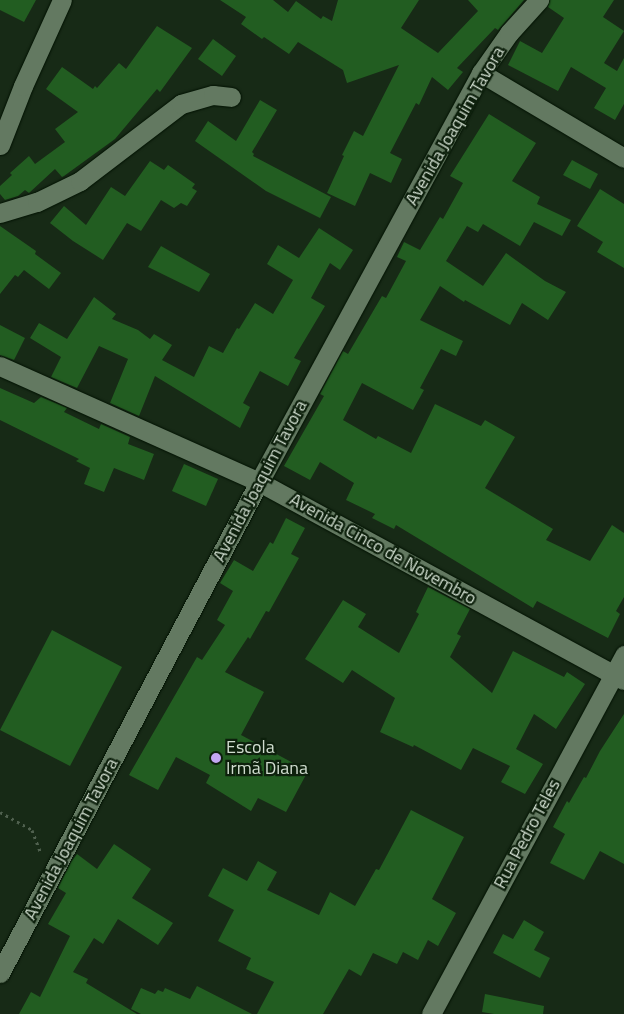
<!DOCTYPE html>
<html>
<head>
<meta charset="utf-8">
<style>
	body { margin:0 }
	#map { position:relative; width:624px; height:1014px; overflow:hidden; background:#172a16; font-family:"Titillium Web",sans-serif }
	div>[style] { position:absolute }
	.building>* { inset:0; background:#225d21 }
	.path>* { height:3px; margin-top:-1.5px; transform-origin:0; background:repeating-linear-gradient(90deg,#50614f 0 2.5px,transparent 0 6.5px) }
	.roads { filter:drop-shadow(0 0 1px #021202) drop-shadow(0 0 1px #021202) }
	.street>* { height:19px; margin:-9.5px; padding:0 9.5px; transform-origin:9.5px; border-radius:9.5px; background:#637961 }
	.dots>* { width:14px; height:14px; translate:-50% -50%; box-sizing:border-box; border:2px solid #0d200c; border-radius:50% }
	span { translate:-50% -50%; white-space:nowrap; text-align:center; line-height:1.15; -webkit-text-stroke:4.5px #0d200c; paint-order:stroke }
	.street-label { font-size:18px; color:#d0ddcf }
	.poi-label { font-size:18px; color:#d0ddcf }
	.left { translate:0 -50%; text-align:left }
</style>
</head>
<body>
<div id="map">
	<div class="building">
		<div style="clip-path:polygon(0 0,36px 0,24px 22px,0 10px)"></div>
		<div style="clip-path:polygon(220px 0,273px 0,288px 12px,296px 1px,321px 19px,323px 16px,332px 21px,338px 0,419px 0,401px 28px,438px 53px,478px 11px,468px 0,524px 0,498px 30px,495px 28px,457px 68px,463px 72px,448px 90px,432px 77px,419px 105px,416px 103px,390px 153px,402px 159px,391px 183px,370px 173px,355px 206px,327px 193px,344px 156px,342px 155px,354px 131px,363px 136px,399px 65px,347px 83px,343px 70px,298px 42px,289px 54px,264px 37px,262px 39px,241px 24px,246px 17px)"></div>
		<div style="clip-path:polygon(550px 0,614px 0,603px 17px,624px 31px,604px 63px,617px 71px,624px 58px,624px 104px,615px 120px,594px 108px,606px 88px,571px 67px,558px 91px,508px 65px,520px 41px,542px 53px,564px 18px,548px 7px)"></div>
		<div style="clip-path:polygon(157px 26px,192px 48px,160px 92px,157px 89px,115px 139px,64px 176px,62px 177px,55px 169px,29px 193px,25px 190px,18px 196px,5px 200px,0 194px,0 186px,12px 175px,10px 173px,29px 156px,35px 164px,65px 142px,55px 129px,78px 112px,46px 89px,62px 67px,93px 89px,95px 86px,97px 88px,119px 63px,126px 69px)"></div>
		<div style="clip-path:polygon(213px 39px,236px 56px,222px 76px,198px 59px)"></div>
		<div style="clip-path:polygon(260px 100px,277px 110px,252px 152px,254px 154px,253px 156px,331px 197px,320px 218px,266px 191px,195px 141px,208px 121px,236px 141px)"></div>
		<div style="clip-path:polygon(489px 114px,536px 143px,512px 181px,540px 197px,537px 204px,571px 220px,562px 236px,534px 222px,520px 246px,483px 224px,478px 232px,467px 226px,446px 261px,483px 286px,506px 253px,545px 281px,566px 292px,548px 320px,522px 303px,510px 325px,465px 300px,464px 302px,440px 286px,420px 320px,463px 341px,456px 356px,441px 349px,420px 388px,424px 390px,413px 410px,362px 383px,343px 420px,376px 439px,378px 436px,411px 453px,435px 404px,481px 426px,485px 420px,515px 437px,485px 488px,553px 529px,546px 540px,590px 561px,612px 525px,624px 533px,624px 597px,616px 611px,620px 614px,608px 638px,537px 601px,533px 608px,396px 525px,394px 529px,372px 518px,375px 514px,346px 500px,354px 483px,320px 462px,310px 480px,284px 466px,324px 396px,320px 394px,343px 351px,348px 354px,382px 296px,386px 298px,406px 261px,397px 257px,404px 242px,420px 250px,440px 217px,443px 219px,463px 183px,450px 176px)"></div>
		<div style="clip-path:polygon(572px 160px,598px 174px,590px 189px,563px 175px)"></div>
		<div style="clip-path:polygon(150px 161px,164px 170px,168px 165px,195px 184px,192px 188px,197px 191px,187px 206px,181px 203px,174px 208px,161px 200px,141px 231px,127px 223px,103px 260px,73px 241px,50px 223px,64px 206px,86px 225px,111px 187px,125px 196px)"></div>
		<div style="clip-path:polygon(600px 189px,624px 204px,624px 268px,597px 252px,603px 242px,577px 226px)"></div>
		<div style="clip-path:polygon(0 226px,36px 251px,35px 254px,61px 273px,49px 289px,24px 270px,18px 277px,15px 275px,0 294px)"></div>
		<div style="clip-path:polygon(319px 228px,353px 250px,340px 270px,330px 263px,311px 298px,325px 306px,294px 358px,301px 361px,288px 386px,260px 371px,243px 403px,250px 407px,240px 428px,155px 376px,139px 416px,110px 403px,128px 359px,99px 346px,77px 388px,51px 377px,61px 357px,30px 338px,39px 323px,67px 339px,94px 297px,116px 314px,112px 319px,138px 330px,150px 339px,154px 334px,172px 345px,162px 360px,194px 377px,209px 346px,223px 353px,237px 328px,239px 329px,255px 303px,273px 314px,293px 280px,267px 264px,278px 245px,299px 258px)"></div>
		<div style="clip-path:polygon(161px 246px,210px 274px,199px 292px,148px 267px)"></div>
		<div style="clip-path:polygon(0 325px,25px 338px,14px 360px,0 355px)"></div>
		<div style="clip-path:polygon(0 388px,34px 403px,41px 397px,67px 408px,64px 412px,99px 429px,101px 424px,130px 437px,128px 444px,154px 454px,144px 480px,114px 468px,104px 492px,84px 484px,90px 468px,76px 461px,79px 459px,0 420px)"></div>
		<div style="clip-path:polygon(184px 464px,218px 479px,206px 506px,172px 491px)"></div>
		<div style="clip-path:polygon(286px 518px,305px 528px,291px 554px,299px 558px,269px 612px,266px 611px,250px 639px,248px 637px,225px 672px,264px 692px,241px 735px,308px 771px,286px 812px,258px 798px,251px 811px,206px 783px,210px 775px,176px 757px,158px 790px,129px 775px,197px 657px,202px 660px,225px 625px,217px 620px,233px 591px,220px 583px,234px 560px,253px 571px,270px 542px,273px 544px)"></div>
		<div style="clip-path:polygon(428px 587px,470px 609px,457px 634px,461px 636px,450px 657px,492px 693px,513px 651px,564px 677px,567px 672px,585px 684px,556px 729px,534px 714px,516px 749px,543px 764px,525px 794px,501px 782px,510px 766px,473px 748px,461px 770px,414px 745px,413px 747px,380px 732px,395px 698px,352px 670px,343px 683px,305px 659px,343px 600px,366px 614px,358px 627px,399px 653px,419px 614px,416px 612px)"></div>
		<div style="clip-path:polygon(52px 630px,122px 667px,70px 766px,0 730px)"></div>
		<div style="clip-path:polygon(624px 714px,624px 864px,600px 851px,584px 880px,550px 863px,565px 834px,553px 827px,567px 801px,569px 803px,584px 777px,586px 778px,600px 751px)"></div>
		<div style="clip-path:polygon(411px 810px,464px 837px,432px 899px,456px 913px,438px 946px,428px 940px,418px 960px,403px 952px,397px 964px,373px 953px,361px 976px,349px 969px,323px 1014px,257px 1014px,274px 982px,246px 969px,251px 958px,218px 941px,234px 910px,208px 896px,223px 868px,247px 881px,258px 861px,277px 872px,267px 890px,319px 915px,330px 892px,355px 906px,376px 869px,379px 870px)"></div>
		<div style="clip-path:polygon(114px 844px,151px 869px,132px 898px,173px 923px,158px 945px,118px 919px,103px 944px,94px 938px,73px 972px,88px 979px,86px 983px,137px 1014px,19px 1014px,31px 992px,40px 997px,70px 936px,48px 924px,66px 893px,58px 888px,71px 862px,77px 854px,97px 869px)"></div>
		<div style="clip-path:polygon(524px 920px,544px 932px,534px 950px,550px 958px,540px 978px,493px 953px,503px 934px,513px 939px)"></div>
		<div style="clip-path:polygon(197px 986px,252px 1014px,141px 1014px,131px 1009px,141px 988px,155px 994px,158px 990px,163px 992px,165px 988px,190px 999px)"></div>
		<div style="clip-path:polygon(485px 994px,544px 1006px,543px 1014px,494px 1014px,482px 1012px)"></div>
	</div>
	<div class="path">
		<div style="left:0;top:812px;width:37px;rotate:29deg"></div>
		<div style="left:32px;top:830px;width:25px;rotate:69deg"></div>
	</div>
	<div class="roads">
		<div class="street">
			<div style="left:481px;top:73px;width:166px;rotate:30.7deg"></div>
			<div style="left:0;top:145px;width:63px;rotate:-68.7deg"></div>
			<div style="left:23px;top:86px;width:94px;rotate:-65.6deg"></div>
			<div style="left:0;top:213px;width:39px;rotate:-17deg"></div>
			<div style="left:37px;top:202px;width:48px;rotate:-26deg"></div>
			<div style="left:80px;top:181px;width:127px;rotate:-37.3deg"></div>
			<div style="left:181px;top:104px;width:33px;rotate:-16deg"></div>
			<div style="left:213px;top:95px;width:18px;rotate:6deg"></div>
			<div style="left:0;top:366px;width:284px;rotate:24.1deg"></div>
			<div style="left:259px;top:482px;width:415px;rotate:28.5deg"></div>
			<div style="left:0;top:973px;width:555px;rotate:-62.19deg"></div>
			<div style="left:259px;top:482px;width:465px;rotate:-61.5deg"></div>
			<div style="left:481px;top:73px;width:49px;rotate:-55deg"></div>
			<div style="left:509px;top:33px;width:45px;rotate:-47.7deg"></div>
			<div style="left:431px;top:1014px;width:408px;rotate:-61.7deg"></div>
		</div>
	</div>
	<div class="dots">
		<div style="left:216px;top:758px;background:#c3a7f2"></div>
	</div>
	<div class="street-label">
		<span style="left:455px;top:126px;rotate:-60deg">Avenida Joaquim Tavora</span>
		<span style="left:260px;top:481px;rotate:-62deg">Avenida Joaquim Tavora</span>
		<span style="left:383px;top:549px;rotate:29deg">Avenida Cinco de Novembro</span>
		<span style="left:527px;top:834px;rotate:-62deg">Rua Pedro Teles</span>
		<span style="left:71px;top:839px;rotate:-62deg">Avenida Joaquim Tavora</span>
	</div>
	<div class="poi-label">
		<span class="left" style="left:226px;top:758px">Escola<br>Irmã Diana</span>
	</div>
</div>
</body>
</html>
